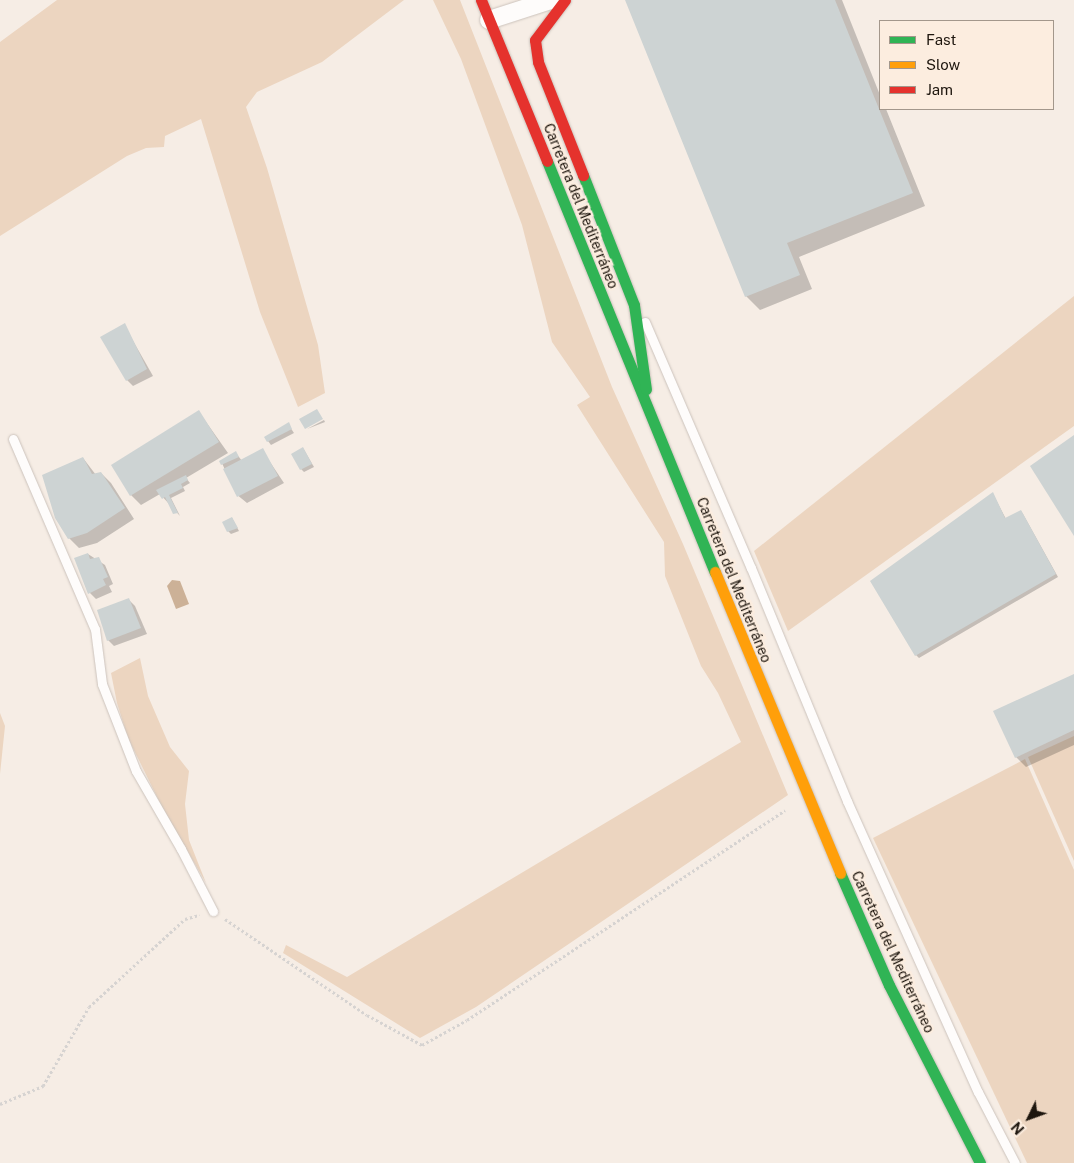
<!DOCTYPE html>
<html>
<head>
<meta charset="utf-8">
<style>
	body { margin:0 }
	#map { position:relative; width:1074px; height:1163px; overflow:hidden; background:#f6ede5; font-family:"Public Sans",sans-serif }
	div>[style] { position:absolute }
	.green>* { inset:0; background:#ecd5c0 }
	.water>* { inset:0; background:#ccb197 }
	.shadow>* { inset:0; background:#0003 }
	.building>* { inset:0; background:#cdd3d3 }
	.path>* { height:3px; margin-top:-1.5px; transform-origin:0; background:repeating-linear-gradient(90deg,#d6d3d1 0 2.5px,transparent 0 5px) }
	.roads { filter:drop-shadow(0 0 1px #ccc3bc) drop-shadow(0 0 1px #ccc3bc) }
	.lane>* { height:9px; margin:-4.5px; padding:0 4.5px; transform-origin:4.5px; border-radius:4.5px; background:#fefcfb }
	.street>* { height:18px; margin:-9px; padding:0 9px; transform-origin:9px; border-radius:9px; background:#fefcfb }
	.fast>* { height:11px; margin:-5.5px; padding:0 5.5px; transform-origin:5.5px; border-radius:5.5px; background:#30b455 }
	.slow>* { height:11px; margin:-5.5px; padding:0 5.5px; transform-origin:5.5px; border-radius:5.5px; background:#ff9f0a }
	.jam>* { height:11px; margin:-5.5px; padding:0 5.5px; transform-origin:5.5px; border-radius:5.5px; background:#e5322d }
	span { translate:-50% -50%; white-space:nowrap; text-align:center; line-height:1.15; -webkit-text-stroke:4.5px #fceddf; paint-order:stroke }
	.street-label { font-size:14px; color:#1e160e }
	.legend { position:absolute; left:879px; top:20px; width:175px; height:90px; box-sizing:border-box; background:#fceddf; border:1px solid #a3978b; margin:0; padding:6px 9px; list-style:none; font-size:15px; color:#1e160e }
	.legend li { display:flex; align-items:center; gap:10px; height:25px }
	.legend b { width:25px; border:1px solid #a3978b }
	.north { position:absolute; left:1004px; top:1093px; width:50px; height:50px; -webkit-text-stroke:4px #fceddf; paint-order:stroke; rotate:228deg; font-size:14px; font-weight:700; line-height:20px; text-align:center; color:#1e160e }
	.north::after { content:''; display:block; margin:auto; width:18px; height:22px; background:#1e160e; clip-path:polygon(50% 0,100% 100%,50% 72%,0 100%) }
</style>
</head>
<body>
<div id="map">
	<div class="green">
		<div style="clip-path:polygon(57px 0,404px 0,322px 62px,257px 92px,246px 107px,267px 168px,318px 345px,325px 393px,298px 407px,260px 312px,201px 119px,165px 136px,164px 147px,146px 148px,127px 156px,0 236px,0 42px)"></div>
		<div style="clip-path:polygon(433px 0,460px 0,612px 387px,683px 544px,788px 795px,476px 1007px,420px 1038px,283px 953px,286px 945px,347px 977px,741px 742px,718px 693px,701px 666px,665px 576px,664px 542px,577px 405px,590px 397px,552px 342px,522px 225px,461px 59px)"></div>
		<div style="clip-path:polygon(1074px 296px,1074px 426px,788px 631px,754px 551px)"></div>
		<div style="clip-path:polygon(140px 658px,148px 696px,170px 747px,189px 771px,185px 804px,189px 840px,206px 883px,161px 805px,128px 738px,117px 703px,111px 673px)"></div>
		<div style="clip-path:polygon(0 713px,5px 726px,0 774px)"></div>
		<div style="clip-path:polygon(1074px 736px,1074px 861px,1028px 757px)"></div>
		<div style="clip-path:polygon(1025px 759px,1074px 870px,1074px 1163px,1027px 1163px,873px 838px)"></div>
	</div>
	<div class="water">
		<div style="clip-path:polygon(172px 580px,180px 581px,189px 604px,176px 609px,167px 586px)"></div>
	</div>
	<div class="shadow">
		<div style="clip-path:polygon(627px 0,842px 0,880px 95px,880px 109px,886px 109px,925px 206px,799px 257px,812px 289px,760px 310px,746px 296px)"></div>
		<div style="clip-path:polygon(124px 325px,153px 376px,133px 386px,127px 380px)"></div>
		<div style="clip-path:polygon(199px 412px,228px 453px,186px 478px,190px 483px,183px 487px,185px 491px,171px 498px,180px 516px,160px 494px,141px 505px,131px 495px)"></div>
		<div style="clip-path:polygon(324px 420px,325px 422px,307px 429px)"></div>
		<div style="clip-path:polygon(288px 424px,294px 433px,271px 445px,265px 437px)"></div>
		<div style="clip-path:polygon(303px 448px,314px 467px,304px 472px,301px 469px)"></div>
		<div style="clip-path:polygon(262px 450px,284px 483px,247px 503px,236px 494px,221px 461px,236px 453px,242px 461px)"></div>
		<div style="clip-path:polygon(83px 458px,96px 475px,101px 473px,111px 483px,134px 519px,97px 543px,79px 548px,69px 538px)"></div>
		<div style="clip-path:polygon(993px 494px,1006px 519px,1021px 511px,1023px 514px,1058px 577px,919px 658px,916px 655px)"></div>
		<div style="clip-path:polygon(232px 518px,239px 531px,231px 534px,228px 531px)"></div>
		<div style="clip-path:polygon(88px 554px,105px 565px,113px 584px,109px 586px,112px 592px,96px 599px,90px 593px)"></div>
		<div style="clip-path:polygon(128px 599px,135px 606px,147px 634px,114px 646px,108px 640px)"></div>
		<div style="clip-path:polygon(1074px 675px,1074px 745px,1026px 767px,1016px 757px)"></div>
	</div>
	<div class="building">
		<div style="clip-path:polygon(625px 0,835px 0,913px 193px,787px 243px,800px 275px,745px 297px)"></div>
		<div style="clip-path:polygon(125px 323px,147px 369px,126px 381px,100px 337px)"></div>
		<div style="clip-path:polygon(317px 409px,323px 419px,305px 429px,299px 419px)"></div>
		<div style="clip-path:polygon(199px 410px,219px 442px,130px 496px,111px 465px)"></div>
		<div style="clip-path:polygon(289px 422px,292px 429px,267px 442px,264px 437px)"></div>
		<div style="clip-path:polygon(1074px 435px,1074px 536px,1030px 466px)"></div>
		<div style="clip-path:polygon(303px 447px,312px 464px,300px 470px,291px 454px)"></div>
		<div style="clip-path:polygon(263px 448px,278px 476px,237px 497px,223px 469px)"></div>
		<div style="clip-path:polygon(236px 451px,239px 457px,221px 465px,219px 461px)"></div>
		<div style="clip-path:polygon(83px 457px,92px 474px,101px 472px,125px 508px,87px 533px,68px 539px,55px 518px,42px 475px)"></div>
		<div style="clip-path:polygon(186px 475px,188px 480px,181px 484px,183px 488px,169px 495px,178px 513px,173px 514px,165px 497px,162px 499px,156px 490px)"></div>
		<div style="clip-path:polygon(993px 492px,1005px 518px,1021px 510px,1056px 574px,915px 656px,870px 581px)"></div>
		<div style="clip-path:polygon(232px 517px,238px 528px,227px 532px,222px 522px)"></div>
		<div style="clip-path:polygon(88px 553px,90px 559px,99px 557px,108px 577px,103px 579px,106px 585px,88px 594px,74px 558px)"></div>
		<div style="clip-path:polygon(129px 598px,141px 628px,107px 641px,97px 610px)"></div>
		<div style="clip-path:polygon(1074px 674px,1074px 730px,1015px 758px,993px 711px)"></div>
	</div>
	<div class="path">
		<div style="left:225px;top:919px;width:171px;rotate:34.1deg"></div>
		<div style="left:367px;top:1015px;width:63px;rotate:28.6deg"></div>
		<div style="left:422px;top:1045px;width:51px;rotate:-29.1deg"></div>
		<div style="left:467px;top:1020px;width:381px;rotate:-33.4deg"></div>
		<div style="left:0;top:1104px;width:47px;rotate:-22.7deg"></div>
		<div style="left:43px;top:1086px;width:91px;rotate:-59.8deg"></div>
		<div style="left:89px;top:1007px;width:130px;rotate:-42.5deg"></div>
		<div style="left:185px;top:919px;width:15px;rotate:-16deg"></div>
	</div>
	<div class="roads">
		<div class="lane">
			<div style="left:645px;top:322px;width:268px;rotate:66.7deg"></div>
			<div style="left:751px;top:568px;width:252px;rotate:67.6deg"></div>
			<div style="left:847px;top:801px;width:319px;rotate:65.8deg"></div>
			<div style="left:978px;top:1092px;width:80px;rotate:62.5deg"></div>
			<div style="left:13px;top:439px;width:207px;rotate:66.7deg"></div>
			<div style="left:95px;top:629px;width:55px;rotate:82.7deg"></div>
			<div style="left:102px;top:684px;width:93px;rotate:68.7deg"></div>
			<div style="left:136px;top:771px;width:90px;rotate:60deg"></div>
			<div style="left:181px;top:849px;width:70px;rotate:62.7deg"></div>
		</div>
		<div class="street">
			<div style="left:489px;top:20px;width:65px;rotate:-17.9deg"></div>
		</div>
		<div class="fast">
			<div style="left:547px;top:161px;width:444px;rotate:67.8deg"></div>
			<div style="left:583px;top:175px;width:140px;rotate:68.6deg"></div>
			<div style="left:634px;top:305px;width:85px;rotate:81.9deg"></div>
			<div style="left:840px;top:873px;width:122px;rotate:66.4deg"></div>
			<div style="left:889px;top:985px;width:200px;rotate:62.9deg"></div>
		</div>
		<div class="slow">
			<div style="left:715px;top:572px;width:326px;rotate:67.4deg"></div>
		</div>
		<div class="jam">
			<div style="left:481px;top:0;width:174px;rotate:67.7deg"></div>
			<div style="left:565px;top:0;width:50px;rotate:126.9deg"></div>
			<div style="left:535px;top:40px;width:22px;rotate:82deg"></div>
			<div style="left:538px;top:62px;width:122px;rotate:68.3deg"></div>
		</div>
	</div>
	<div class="street-label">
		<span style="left:581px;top:206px;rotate:68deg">Carretera del Mediterráneo</span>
		<span style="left:734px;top:580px;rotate:68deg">Carretera del Mediterráneo</span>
		<span style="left:893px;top:952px;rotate:65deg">Carretera del Mediterráneo</span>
	</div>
	<ul class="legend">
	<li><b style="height:6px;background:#30b455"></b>Fast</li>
	<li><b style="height:6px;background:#ff9f0a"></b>Slow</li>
	<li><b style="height:6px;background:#e5322d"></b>Jam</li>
	</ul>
	<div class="north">N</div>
</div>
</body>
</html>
